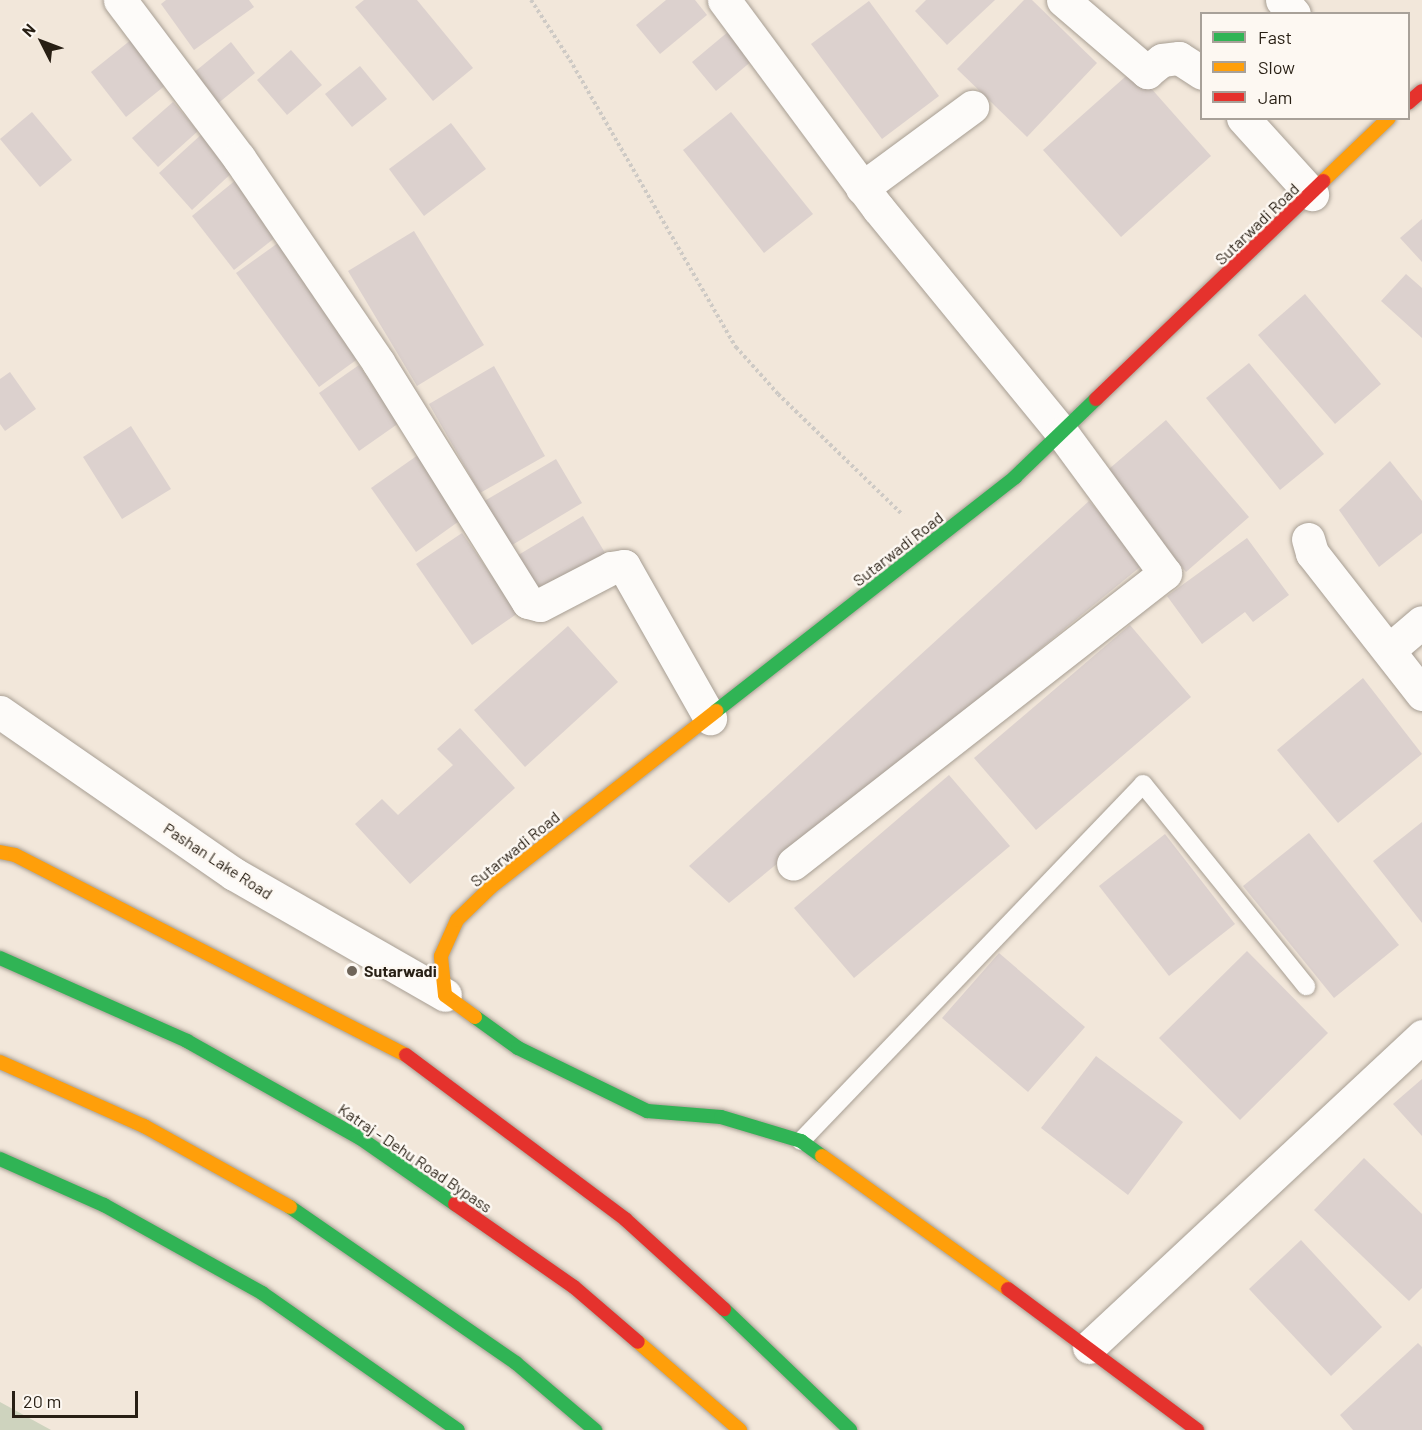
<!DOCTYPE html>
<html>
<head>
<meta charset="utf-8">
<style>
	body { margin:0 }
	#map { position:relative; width:1422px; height:1430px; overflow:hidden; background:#f2e7da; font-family:Barlow,sans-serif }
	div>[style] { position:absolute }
	.forest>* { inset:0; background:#ced3be }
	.building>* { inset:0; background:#dcd1ce }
	.path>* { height:4px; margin-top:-2px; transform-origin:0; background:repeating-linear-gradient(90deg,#cecac5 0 3px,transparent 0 6px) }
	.roads { filter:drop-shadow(0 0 2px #a79e93) drop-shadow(0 0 2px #a79e93) }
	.lane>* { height:18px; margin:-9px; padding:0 9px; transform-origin:9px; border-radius:9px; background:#fdfbf9 }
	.street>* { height:33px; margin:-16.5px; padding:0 16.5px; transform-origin:16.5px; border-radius:16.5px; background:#fdfbf9 }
	.fast>* { height:14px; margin:-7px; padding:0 7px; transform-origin:7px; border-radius:7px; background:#30b455 }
	.slow>* { height:14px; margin:-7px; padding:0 7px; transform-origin:7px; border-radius:7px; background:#ff9f0a }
	.jam>* { height:14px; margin:-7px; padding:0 7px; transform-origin:7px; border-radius:7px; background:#e5322d }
	.dots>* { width:16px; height:16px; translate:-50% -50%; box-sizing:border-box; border:3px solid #fdf8f2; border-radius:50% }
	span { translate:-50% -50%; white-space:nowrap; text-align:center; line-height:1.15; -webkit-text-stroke:5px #fdf8f2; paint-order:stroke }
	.street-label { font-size:16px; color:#281f14 }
	.poi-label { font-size:16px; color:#281f14; font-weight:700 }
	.left { translate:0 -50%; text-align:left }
	.legend { position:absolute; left:1200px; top:12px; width:210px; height:108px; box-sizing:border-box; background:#fdf8f2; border:2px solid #a8a199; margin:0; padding:8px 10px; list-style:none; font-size:18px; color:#281f14 }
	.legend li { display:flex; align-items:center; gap:12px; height:30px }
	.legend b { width:30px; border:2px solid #a8a199 }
	.north { position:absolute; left:12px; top:12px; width:60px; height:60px; -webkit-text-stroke:4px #fdf8f2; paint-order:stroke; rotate:312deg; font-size:16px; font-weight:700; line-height:24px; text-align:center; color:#281f14 }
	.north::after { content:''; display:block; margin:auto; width:21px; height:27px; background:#281f14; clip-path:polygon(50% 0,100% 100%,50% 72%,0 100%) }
	.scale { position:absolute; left:12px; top:1391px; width:126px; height:27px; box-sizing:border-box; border:3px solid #281f14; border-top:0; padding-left:8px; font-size:18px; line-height:21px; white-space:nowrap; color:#281f14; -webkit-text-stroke:4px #fdf8f2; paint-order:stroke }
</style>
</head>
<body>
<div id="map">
	<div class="forest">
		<div style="clip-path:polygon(0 1402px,51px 1430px,0 1430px)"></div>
	</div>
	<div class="building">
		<div style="clip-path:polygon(166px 0,249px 0,254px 7px,194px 50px,161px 4px)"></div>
		<div style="clip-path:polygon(364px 0,417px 0,473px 68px,433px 101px,355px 7px)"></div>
		<div style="clip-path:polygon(666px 0,695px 0,707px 15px,660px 54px,636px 25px)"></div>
		<div style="clip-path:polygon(926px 0,995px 0,947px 45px,915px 11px)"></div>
		<div style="clip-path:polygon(1024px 0,1032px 0,1097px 63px,1027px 137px,957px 69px)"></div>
		<div style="clip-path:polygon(869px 1px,939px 96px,882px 139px,811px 44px)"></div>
		<div style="clip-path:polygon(729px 31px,753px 60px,716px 91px,692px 62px)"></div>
		<div style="clip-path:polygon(137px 35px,172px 80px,126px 117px,91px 72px)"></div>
		<div style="clip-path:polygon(231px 42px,255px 73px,216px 105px,192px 74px)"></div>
		<div style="clip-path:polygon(291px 50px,322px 85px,287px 115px,257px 80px)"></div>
		<div style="clip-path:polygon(360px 66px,387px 99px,352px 127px,325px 94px)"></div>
		<div style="clip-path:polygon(1134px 69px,1211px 156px,1121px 237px,1043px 150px)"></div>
		<div style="clip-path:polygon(173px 102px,198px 131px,158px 167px,132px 138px)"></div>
		<div style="clip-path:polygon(32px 112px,72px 160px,40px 187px,0 139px)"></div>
		<div style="clip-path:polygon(731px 112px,813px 214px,764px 253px,683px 150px)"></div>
		<div style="clip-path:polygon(451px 123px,486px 169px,424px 216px,389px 169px)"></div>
		<div style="clip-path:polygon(203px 133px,236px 169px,192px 210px,159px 173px)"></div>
		<div style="clip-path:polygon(237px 179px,281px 233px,234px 270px,192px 216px)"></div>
		<div style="clip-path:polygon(1422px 219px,1422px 262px,1400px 238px)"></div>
		<div style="clip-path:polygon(414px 231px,484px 345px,417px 386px,348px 271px)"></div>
		<div style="clip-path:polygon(285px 238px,363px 355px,319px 387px,236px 273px)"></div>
		<div style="clip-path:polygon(1406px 274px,1422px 288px,1422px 338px,1381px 301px)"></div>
		<div style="clip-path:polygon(1305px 294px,1381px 384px,1335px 424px,1258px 335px)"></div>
		<div style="clip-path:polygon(1249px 363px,1324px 454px,1280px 490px,1206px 398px)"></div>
		<div style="clip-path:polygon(359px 365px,399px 423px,359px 451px,319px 393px)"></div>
		<div style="clip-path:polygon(494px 366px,545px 456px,480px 493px,429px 404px)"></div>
		<div style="clip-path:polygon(10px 372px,36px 409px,5px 431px,0 424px,0 379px)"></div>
		<div style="clip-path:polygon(1166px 420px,1249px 517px,1186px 572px,1102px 475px)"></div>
		<div style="clip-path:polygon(131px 426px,171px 489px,122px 519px,83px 457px)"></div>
		<div style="clip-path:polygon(418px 455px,462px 519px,416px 552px,371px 488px)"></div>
		<div style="clip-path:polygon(556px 459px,582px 503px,507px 548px,481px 503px)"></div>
		<div style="clip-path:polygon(1390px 461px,1422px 501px,1422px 533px,1379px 567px,1339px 510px)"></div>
		<div style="clip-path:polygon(1089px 501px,1145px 563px,729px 903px,689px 866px)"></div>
		<div style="clip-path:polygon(583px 516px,607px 556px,539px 597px,515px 557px)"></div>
		<div style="clip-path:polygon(462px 533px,518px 613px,472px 645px,416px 564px)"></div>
		<div style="clip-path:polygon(1247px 538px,1289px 595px,1253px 622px,1245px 612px,1202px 644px,1167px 596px)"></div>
		<div style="clip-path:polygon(1130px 625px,1191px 697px,1036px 830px,974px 758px)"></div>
		<div style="clip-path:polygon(568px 626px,618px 682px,525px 767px,474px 710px)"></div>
		<div style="clip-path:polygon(1363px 678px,1422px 754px,1338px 823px,1277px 750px)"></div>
		<div style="clip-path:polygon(460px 728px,515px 788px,410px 884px,355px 824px,382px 799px,398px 815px,453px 765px,437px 749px)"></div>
		<div style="clip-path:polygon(949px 775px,1010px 846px,854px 978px,794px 908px)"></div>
		<div style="clip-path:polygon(1422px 822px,1422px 923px,1373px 861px)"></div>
		<div style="clip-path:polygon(1309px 833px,1399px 945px,1334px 998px,1243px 886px)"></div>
		<div style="clip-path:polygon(1165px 834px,1235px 924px,1169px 976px,1099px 886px)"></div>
		<div style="clip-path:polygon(1247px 951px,1328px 1033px,1240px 1120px,1159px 1038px)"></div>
		<div style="clip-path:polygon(999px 953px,1085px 1027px,1028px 1092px,942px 1018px)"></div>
		<div style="clip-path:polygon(1096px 1056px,1183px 1122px,1128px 1195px,1041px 1128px)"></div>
		<div style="clip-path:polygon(1422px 1079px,1422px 1136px,1393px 1104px)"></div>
		<div style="clip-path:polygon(1364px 1158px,1422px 1214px,1422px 1288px,1409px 1301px,1314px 1210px)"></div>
		<div style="clip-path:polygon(1301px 1240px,1382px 1327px,1331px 1376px,1249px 1289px)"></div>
		<div style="clip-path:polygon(1418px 1343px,1422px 1347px,1422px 1430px,1353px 1430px,1340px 1415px)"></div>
	</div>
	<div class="path">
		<div style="left:531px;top:0;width:72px;rotate:57deg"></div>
		<div style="left:570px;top:60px;width:332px;rotate:60deg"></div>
		<div style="left:736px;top:347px;width:63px;rotate:48.2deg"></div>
		<div style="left:778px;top:394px;width:174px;rotate:44.1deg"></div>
	</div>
	<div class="roads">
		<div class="lane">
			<div style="left:801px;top:1141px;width:494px;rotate:-46.2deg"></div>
			<div style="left:1143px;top:784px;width:260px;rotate:51.1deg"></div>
		</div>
		<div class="street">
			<div style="left:120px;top:0;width:198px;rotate:53deg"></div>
			<div style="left:239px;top:158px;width:247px;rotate:55.7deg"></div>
			<div style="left:378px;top:362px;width:283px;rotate:58deg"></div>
			<div style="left:528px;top:602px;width:12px;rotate:14deg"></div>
			<div style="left:540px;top:605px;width:80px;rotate:-27.5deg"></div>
			<div style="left:611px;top:568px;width:13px;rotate:-9deg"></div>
			<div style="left:624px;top:566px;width:175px;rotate:60.5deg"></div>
			<div style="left:724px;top:0;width:259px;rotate:53.5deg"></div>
			<div style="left:878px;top:208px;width:291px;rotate:50.7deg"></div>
			<div style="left:1062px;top:433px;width:174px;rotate:53.7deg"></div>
			<div style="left:1165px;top:573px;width:472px;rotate:142deg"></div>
			<div style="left:1063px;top:0;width:111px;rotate:40.6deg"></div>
			<div style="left:1147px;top:72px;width:19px;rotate:-39deg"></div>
			<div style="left:1162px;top:60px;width:17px;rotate:-7deg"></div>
			<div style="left:1179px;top:58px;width:27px;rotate:33deg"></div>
			<div style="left:1282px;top:0;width:18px;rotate:49deg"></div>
			<div style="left:1243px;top:118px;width:103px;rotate:47.8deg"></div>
			<div style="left:862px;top:188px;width:137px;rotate:-36.4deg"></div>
			<div style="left:1308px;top:539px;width:15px;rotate:74deg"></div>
			<div style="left:1312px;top:553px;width:179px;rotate:52deg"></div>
			<div style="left:1389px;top:650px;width:43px;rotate:-40.3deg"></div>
			<div style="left:0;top:712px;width:285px;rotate:34.7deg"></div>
			<div style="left:234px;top:874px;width:243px;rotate:29.8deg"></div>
			<div style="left:1089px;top:1347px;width:456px;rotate:-43deg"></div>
		</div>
		<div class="fast">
			<div style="left:716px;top:711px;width:380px;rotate:-38deg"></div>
			<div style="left:1015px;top:477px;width:112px;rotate:-43.9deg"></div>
			<div style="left:0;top:958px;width:205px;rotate:23.9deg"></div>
			<div style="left:187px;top:1041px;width:198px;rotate:29.3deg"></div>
			<div style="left:360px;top:1138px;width:116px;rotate:34.8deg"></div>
			<div style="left:475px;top:1017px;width:53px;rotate:35.8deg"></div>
			<div style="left:518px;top:1048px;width:144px;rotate:26deg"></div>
			<div style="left:647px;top:1111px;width:74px;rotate:4.6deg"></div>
			<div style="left:721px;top:1117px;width:84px;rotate:16.7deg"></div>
			<div style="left:801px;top:1141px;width:26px;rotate:36deg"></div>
			<div style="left:0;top:1159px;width:114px;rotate:23.9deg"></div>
			<div style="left:104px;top:1205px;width:181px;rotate:29.1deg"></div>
			<div style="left:262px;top:1293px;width:239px;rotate:35deg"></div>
			<div style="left:290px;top:1207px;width:275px;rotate:34.6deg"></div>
			<div style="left:516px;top:1363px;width:104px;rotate:40.3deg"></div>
			<div style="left:724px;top:1309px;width:175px;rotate:43.8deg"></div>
		</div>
		<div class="slow">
			<div style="left:1323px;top:181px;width:91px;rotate:-43.7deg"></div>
			<div style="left:0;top:852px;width:15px;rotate:11deg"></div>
			<div style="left:15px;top:855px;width:439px;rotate:27.1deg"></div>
			<div style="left:475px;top:1017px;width:37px;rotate:-144deg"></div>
			<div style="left:445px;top:995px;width:39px;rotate:-96deg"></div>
			<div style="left:441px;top:956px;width:39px;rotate:-66deg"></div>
			<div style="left:457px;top:920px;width:47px;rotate:-44.1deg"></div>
			<div style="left:491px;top:887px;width:286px;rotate:-38deg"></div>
			<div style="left:0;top:1062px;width:158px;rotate:24deg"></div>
			<div style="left:144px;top:1126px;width:167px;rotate:29deg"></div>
			<div style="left:822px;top:1156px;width:229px;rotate:35.6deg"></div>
			<div style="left:638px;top:1342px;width:135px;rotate:40.8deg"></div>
		</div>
		<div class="jam">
			<div style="left:1408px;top:103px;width:18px;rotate:-41deg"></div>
			<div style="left:1096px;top:399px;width:315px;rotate:-43.8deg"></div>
			<div style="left:406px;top:1055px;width:274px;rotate:36.8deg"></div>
			<div style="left:625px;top:1219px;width:134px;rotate:42.3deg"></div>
			<div style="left:455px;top:1204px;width:145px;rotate:34.9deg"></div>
			<div style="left:574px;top:1287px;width:84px;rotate:40.7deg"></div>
			<div style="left:1008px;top:1289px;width:236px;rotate:36.7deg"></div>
		</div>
	</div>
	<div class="dots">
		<div style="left:352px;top:971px;background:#6f6559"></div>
	</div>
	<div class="street-label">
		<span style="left:1257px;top:224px;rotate:-44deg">Sutarwadi Road</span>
		<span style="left:898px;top:549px;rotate:-38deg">Sutarwadi Road</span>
		<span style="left:515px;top:849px;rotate:-39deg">Sutarwadi Road</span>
		<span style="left:218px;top:861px;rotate:33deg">Pashan Lake Road</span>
		<span style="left:415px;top:1158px;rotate:34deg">Katraj - Dehu Road Bypass</span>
	</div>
	<div class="poi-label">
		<span class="left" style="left:364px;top:971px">Sutarwadi</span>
	</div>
	<ul class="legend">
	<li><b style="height:8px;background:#30b455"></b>Fast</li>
	<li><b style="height:8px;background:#ff9f0a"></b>Slow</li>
	<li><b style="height:8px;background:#e5322d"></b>Jam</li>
	</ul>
	<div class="north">N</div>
	<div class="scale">20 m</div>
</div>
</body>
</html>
